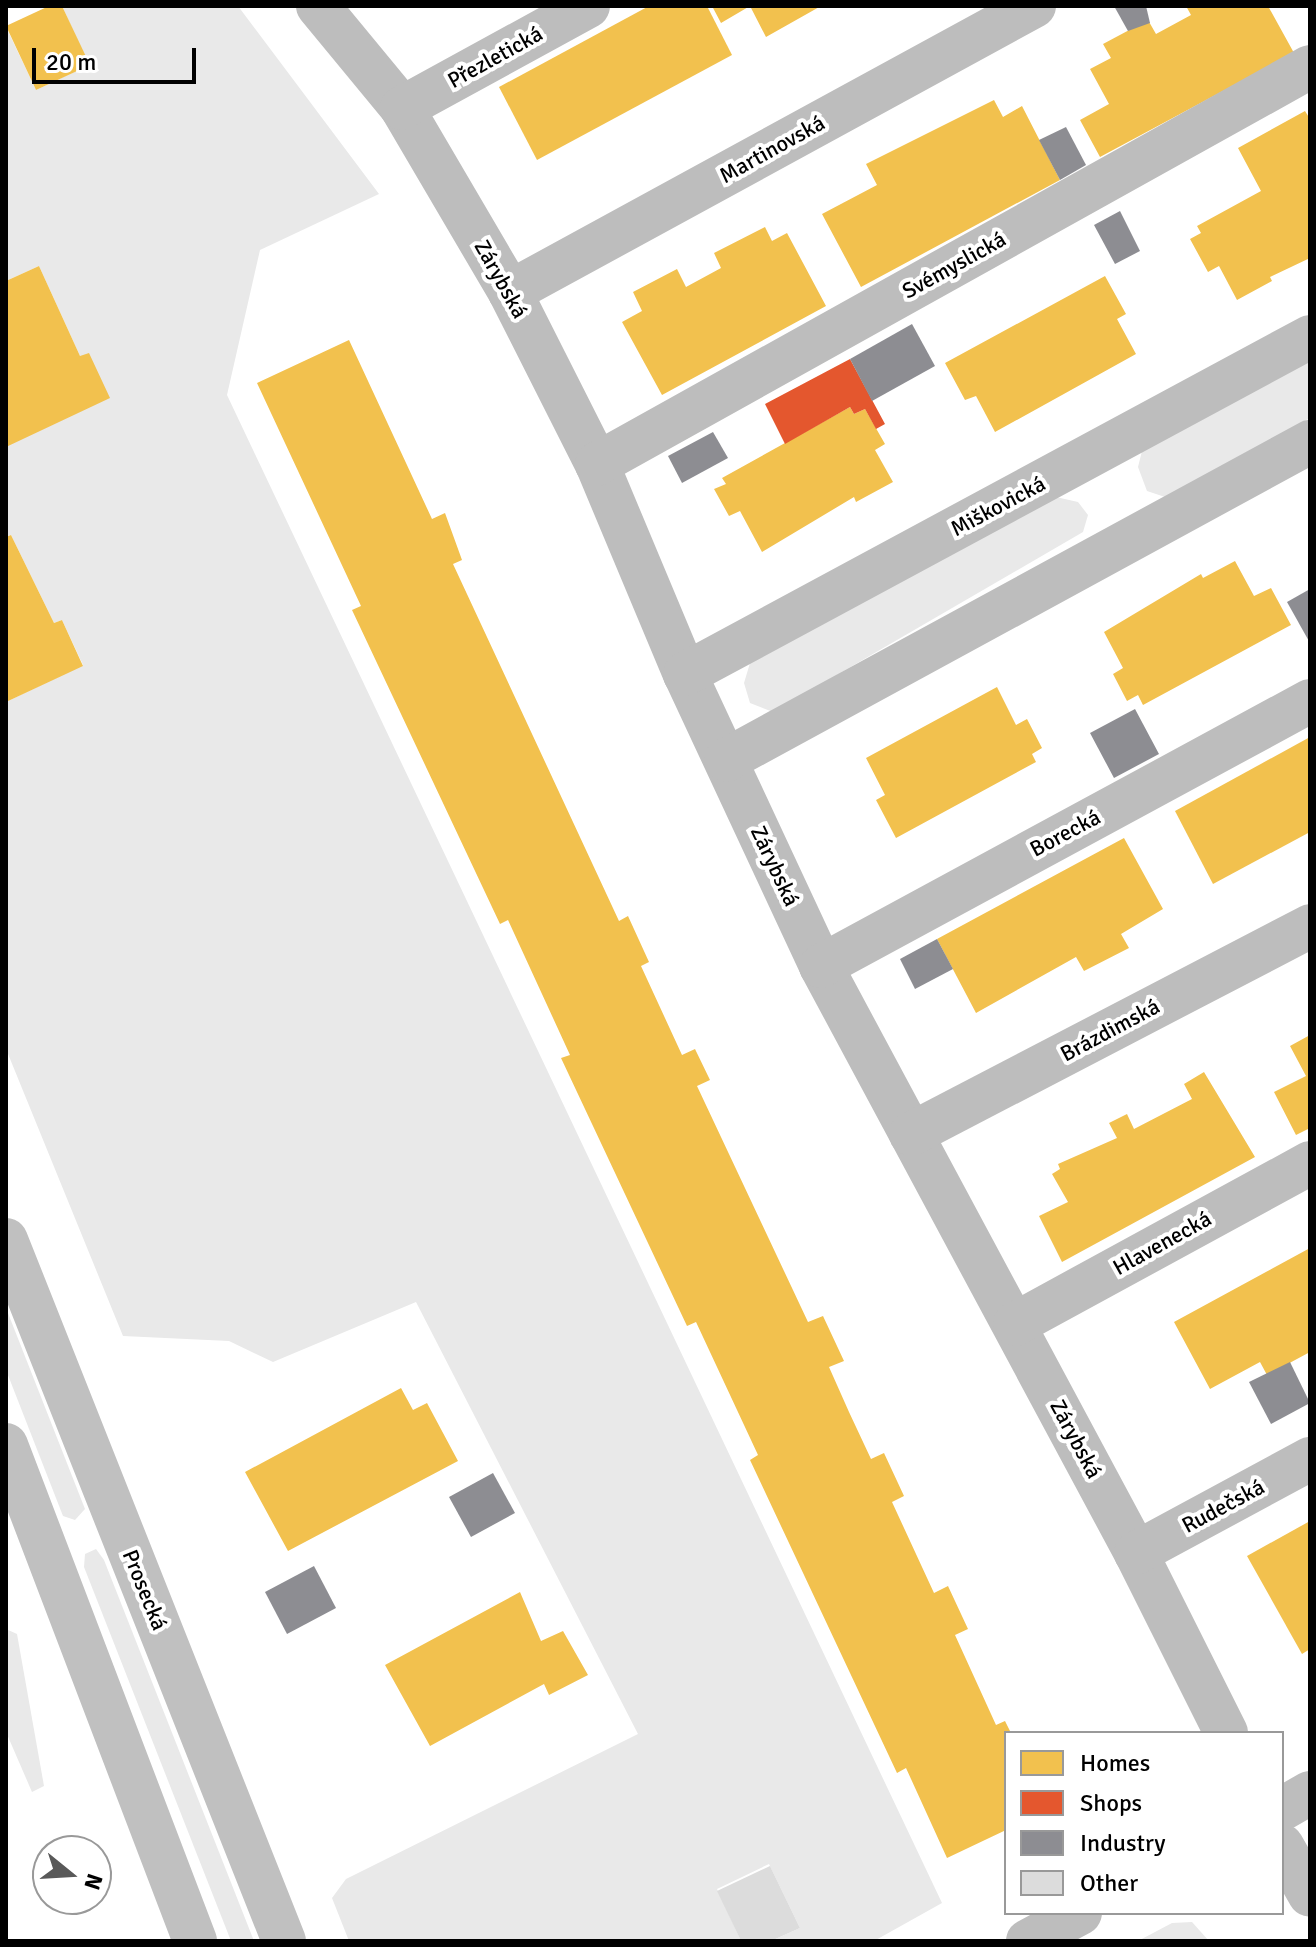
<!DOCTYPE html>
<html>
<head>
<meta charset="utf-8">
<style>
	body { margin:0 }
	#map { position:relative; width:1316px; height:1947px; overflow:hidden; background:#fff; font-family:Signika,sans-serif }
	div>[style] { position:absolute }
	.green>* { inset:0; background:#e9e9e9 }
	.homes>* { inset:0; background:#f2c14e }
	.shops>* { inset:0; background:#e4572e }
	.industry>* { inset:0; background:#8d8d92 }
	.building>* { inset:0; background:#dcdcdc }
	.minor>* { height:44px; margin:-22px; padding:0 22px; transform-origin:22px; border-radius:22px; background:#bdbdbd }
	.tertiary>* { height:44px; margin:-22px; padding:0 22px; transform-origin:22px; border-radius:22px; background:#bdbdbd }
	.secondary>* { height:44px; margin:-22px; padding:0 22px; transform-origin:22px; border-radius:22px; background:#c0c0c0 }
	span { translate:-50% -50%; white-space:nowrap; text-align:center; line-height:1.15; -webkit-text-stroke:8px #fff; paint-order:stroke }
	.street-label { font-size:22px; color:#000 }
	.frame { position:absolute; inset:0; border:8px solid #000; pointer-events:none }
	.legend { position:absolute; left:1004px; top:1731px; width:280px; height:184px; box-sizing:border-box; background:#fff; border:2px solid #999; margin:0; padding:10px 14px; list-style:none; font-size:24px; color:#000 }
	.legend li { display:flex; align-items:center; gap:16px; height:40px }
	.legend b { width:40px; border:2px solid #999 }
	.north { position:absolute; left:32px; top:1835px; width:80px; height:80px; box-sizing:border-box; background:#fff; border:2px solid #999; border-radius:50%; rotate:108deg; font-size:22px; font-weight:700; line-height:32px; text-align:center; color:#000 }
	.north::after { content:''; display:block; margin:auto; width:28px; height:36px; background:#595959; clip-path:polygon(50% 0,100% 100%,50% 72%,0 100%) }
	.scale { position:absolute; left:32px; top:48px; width:164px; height:36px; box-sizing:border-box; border:4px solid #000; border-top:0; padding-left:10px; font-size:24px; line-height:28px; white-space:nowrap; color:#000; -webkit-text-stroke:6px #fff; paint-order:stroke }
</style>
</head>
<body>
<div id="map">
	<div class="green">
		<div style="clip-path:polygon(62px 6px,238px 6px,379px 194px,260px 250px,227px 395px,942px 1903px,874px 1941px,771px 1941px,800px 1928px,769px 1864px,717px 1889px,741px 1941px,349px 1941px,332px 1898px,346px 1879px,638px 1734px,416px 1302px,273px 1362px,229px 1341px,123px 1336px,6px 1049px,6px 702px,83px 665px,62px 620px,54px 623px,11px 535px,6px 537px,6px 447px,80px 356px,39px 266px,6px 281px,6px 27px,36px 90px,89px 65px)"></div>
		<div style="clip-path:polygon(1310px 359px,1310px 418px,1165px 497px,1147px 491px,1138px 467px,1142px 451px)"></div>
		<div style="clip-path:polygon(1056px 497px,1078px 502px,1088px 515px,1083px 532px,773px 712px,750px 703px,744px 683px,750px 663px)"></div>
		<div style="clip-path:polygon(6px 1308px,85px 1509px,75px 1520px,63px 1516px,6px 1370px)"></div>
		<div style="clip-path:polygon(96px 1549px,104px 1560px,254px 1941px,231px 1941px,84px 1567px,85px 1554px)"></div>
		<div style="clip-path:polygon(6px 1629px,17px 1634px,44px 1786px,32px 1792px,6px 1732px)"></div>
		<div style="clip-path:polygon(1192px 1922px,1209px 1941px,1138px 1941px,1172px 1923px)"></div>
	</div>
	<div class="homes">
		<div style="clip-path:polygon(49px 6px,62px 6px,90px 65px,36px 90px,6px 26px)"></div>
		<div style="clip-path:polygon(649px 6px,707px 6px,732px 55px,537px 160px,499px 87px)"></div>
		<div style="clip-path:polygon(712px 6px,821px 6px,766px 37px,750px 6px,721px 23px)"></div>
		<div style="clip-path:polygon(1186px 6px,1268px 6px,1294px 53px,1100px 157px,1080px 120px,1109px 104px,1090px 69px,1111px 58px,1103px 44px,1148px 20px,1156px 34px,1191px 15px)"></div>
		<div style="clip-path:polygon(994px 100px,1003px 117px,1022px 106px,1060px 180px,861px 287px,822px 214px,877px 185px,866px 164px)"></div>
		<div style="clip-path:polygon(1305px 111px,1310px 119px,1310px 258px,1270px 277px,1272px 281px,1237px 300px,1219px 266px,1208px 272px,1190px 239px,1201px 233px,1197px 226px,1261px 191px,1238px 148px)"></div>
		<div style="clip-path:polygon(765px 227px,772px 241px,787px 233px,826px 306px,662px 395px,622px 322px,642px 311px,633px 292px,677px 269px,686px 287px,721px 268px,714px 253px)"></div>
		<div style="clip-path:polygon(39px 266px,80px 356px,89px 353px,110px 398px,6px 447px,6px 281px)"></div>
		<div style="clip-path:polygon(1105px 276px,1126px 314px,1117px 319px,1136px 354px,995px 432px,976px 396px,965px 400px,945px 363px)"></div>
		<div style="clip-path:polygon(349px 340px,432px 519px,445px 513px,462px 560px,453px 564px,619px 921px,628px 916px,649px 962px,641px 966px,682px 1055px,695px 1049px,710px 1080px,697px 1086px,808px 1322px,823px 1316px,844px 1361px,829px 1367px,849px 1412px,871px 1459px,884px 1453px,904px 1496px,892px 1502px,934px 1593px,948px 1586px,968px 1629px,955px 1635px,996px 1725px,1005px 1721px,1011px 1733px,1006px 1733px,1006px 1830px,947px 1858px,906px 1768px,897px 1773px,750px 1460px,758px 1455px,696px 1322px,687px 1326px,561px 1058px,570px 1055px,508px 920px,500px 924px,352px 610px,361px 606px,257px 383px)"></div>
		<div style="clip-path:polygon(850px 407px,854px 414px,865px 409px,885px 444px,875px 450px,893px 482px,856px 502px,854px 497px,762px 552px,740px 511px,729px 516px,714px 489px,726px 484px,722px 478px)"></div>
		<div style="clip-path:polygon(11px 535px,54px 623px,62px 620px,83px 666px,6px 702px,6px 537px)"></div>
		<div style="clip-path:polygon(1235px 561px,1254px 596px,1271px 588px,1291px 625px,1143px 705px,1138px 695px,1127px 701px,1113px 674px,1123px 668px,1104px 632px,1201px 574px,1203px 578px)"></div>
		<div style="clip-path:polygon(997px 687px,1016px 725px,1027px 719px,1042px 748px,1032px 754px,1036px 762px,896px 838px,876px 800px,885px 795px,866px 758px)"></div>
		<div style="clip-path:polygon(1310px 737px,1310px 832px,1213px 884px,1175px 811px)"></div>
		<div style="clip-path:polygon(1124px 838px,1163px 909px,1121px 934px,1129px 948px,1084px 971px,1076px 957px,976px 1013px,937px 939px)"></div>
		<div style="clip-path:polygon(1310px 1035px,1310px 1128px,1296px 1135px,1274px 1092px,1306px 1076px,1290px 1046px)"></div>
		<div style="clip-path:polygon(1204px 1072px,1255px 1157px,1062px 1262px,1039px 1216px,1068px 1202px,1052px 1174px,1060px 1169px,1058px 1164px,1117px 1138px,1109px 1123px,1127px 1114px,1134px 1129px,1192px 1099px,1184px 1084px)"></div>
		<div style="clip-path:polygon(1310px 1248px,1310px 1352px,1267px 1375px,1260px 1362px,1210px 1389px,1174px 1322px)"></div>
		<div style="clip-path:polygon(401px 1388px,413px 1410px,427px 1403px,458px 1461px,288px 1551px,245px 1472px)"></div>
		<div style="clip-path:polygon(1310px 1521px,1310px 1649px,1302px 1654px,1247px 1556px)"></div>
		<div style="clip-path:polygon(520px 1592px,541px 1641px,563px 1631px,588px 1675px,549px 1695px,544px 1684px,430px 1746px,385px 1665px)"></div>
	</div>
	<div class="shops">
		<div style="clip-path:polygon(850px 359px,885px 424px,876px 429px,865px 409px,854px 414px,850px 407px,785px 444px,765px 404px)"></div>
	</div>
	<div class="industry">
		<div style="clip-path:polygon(1114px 6px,1146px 6px,1150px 23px,1128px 31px)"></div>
		<div style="clip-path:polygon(1066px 127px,1086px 165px,1060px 180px,1039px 140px)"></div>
		<div style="clip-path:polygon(1120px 211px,1140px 251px,1115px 264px,1094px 225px)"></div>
		<div style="clip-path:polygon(912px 324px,935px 366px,872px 401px,850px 359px)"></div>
		<div style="clip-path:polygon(713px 432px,728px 458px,682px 483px,668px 456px)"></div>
		<div style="clip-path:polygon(1310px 589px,1310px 643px,1287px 602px)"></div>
		<div style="clip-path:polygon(1135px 709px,1159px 754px,1114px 778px,1090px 733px)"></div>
		<div style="clip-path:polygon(937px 939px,953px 969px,915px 989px,900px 959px)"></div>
		<div style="clip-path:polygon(1290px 1362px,1310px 1403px,1271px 1424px,1249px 1382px)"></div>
		<div style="clip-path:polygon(493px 1473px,515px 1513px,471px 1537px,449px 1497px)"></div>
		<div style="clip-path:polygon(314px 1566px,336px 1608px,287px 1634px,265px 1592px)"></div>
	</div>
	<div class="building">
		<div style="clip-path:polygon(770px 1866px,800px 1928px,771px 1941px,741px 1941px,717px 1891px)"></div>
	</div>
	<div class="minor">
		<div style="left:318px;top:6px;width:132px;rotate:50.5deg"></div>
		<div style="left:402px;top:108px;width:213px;rotate:59.6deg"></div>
		<div style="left:510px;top:292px;width:193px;rotate:63.2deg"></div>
		<div style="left:597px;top:464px;width:228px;rotate:67.3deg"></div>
		<div style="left:685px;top:674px;width:322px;rotate:65deg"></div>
		<div style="left:821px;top:966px;width:666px;rotate:61.78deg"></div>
		<div style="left:1136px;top:1553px;width:201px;rotate:63.4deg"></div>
		<div style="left:402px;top:108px;width:212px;rotate:-28.7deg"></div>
		<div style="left:510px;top:292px;width:597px;rotate:-28.63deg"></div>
		<div style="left:597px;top:464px;width:816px;rotate:-29.11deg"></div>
		<div style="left:685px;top:674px;width:710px;rotate:-28.33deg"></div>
		<div style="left:726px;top:760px;width:665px;rotate:-28.57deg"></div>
		<div style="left:821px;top:966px;width:556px;rotate:-28.45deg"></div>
		<div style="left:911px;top:1134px;width:450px;rotate:-27.5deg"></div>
		<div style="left:1015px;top:1324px;width:336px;rotate:-28.6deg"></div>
		<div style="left:1136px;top:1553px;width:198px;rotate:-28.4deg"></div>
		<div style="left:1282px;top:1846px;width:56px;rotate:60.3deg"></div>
	</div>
	<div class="tertiary">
		<div style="left:1282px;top:1809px;width:32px;rotate:-30deg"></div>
		<div style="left:1028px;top:1941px;width:59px;rotate:-28.3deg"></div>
	</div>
	<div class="secondary">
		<div style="left:6px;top:1240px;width:754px;rotate:68.37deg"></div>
		<div style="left:6px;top:1445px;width:531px;rotate:69.14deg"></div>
	</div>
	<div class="street-label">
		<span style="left:495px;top:57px;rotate:-29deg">Přezletická</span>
		<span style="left:772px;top:149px;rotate:-29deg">Martinovská</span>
		<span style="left:954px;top:265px;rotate:-29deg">Svémyslická</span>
		<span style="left:501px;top:279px;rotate:61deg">Zárybská</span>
		<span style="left:998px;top:506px;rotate:-28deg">Miškovická</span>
		<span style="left:1065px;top:833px;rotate:-28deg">Borecká</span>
		<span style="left:775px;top:866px;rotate:65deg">Zárybská</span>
		<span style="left:1110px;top:1030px;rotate:-28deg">Brázdimská</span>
		<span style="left:1162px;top:1243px;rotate:-29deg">Hlavenecká</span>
		<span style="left:1076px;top:1439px;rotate:62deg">Zárybská</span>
		<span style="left:1223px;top:1506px;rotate:-28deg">Rudečská</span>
		<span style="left:145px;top:1590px;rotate:68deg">Prosecká</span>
	</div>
	<div class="frame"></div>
	<ul class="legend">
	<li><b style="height:22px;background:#f2c14e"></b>Homes</li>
	<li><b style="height:22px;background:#e4572e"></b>Shops</li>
	<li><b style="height:22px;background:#8d8d92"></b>Industry</li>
	<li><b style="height:22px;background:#dcdcdc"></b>Other</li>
	</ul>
	<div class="north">N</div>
	<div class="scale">20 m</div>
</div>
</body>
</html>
